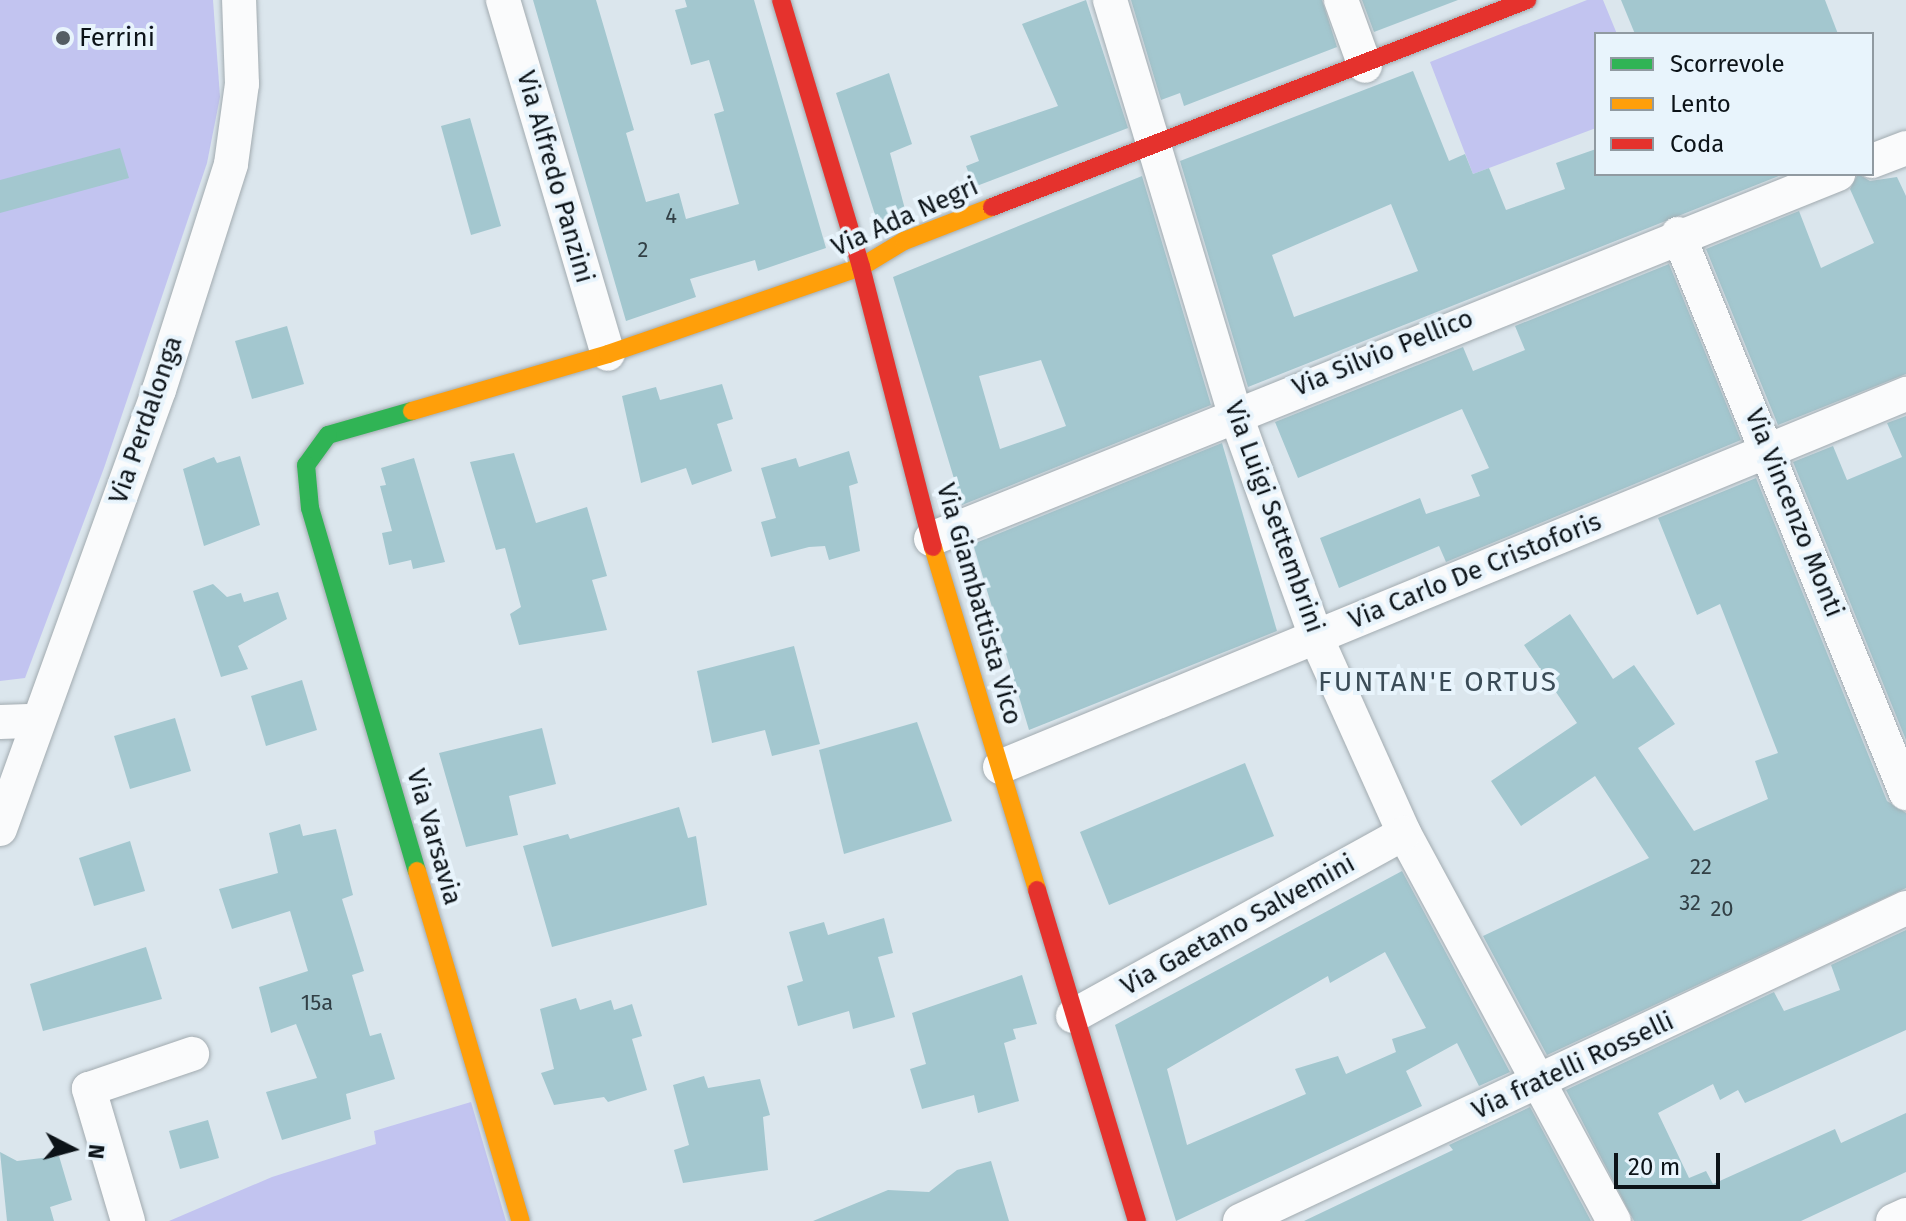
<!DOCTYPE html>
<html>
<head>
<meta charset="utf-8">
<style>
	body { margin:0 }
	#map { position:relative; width:1906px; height:1221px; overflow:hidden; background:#dbe6ed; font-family:"Fira Sans",sans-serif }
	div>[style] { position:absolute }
	.green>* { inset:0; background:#c2c4f0 }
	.building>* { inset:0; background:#a3c7cf }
	.roads { filter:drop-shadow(0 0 2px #a2abb0) drop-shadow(0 0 2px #a2abb0) }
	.street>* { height:34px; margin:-17px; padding:0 17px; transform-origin:17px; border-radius:17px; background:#fafbfc }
	.fast>* { height:18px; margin:-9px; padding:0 9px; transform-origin:9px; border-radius:9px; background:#30b455 }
	.slow>* { height:18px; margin:-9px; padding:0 9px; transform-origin:9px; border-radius:9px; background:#ff9f0a }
	.jam>* { height:18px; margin:-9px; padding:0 9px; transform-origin:9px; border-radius:9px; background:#e5322d }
	.dots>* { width:22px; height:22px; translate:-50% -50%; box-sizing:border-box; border:4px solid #e8f4fc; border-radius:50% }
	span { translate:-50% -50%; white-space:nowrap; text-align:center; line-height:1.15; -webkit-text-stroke:8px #e8f4fc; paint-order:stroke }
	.number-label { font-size:22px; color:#324046 }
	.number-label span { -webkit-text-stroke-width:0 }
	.poi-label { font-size:26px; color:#0c1318 }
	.left { translate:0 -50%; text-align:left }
	.street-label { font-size:26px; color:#0c1318 }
	.neighbourhood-label { font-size:28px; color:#3b4c57; letter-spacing:2px }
	.legend { position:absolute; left:1594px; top:32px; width:280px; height:144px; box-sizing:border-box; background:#e8f4fc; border:2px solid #909aa1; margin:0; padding:10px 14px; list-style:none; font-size:24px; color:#0c1318 }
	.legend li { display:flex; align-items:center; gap:16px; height:40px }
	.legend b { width:40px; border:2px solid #909aa1 }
	.north { position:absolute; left:32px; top:1109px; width:80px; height:80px; -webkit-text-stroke:6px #e8f4fc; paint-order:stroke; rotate:96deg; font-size:22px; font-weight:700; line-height:32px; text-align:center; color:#0c1318 }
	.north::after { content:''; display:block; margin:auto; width:28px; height:36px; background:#0c1318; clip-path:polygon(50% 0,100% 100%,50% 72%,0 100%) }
	.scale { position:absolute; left:1614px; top:1153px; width:106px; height:36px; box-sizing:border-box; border:4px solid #0c1318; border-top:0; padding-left:10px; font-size:24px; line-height:28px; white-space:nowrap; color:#0c1318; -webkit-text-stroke:6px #e8f4fc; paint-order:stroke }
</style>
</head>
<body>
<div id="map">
	<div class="green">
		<div style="clip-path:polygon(0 0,213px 0,220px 97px,207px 163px,104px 468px,25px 678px,0 681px)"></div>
		<div style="clip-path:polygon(1587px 0,1603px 0,1617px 34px,1596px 34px,1596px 128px,1473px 174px,1430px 62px)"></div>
		<div style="clip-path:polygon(471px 1102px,506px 1221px,169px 1221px,272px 1177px,376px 1144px,374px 1131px)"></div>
	</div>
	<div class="building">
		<div style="clip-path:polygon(533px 0,596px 0,634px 130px,626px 133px,646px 202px,679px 193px,686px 219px,739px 204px,714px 114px,724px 111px,709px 60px,691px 65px,675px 10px,687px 7px,685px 0,754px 0,826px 248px,758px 271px,755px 260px,690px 279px,696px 297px,626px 321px)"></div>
		<div style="clip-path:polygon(1086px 0,1128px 128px,974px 187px,966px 166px,979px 161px,970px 136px,1058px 106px,1022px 24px)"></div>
		<div style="clip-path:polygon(1131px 0,1322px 0,1337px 47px,1184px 106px,1180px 93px,1161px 100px)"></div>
		<div style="clip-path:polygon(1362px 0,1458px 0,1374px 32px)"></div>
		<div style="clip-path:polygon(1621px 0,1825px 0,1838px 34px,1635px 34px)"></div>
		<div style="clip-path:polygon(evenodd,1413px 71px,1449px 161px,1465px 154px,1473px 174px,1489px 168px,1506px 210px,1565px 189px,1556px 163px,1596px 149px,1596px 174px,1784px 174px,1248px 387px,1180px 161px,1413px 71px,1391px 204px,1418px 271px,1294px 317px,1272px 255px,1391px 204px)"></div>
		<div style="clip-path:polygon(889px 73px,912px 144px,890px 153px,906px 213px,879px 227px,836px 93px)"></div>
		<div style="clip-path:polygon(470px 118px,501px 226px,471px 235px,441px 126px)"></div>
		<div style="clip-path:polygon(120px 148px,129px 178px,0 213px,0 180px)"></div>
		<div style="clip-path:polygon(1858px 174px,1870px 181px,1897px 177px,1906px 196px,1906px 374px,1778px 425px,1706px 249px,1799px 211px,1821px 268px,1874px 243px,1850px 189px)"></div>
		<div style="clip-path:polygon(evenodd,1142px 176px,1211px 405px,962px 505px,893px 277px,1142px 176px,1041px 360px,1066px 426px,1000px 449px,979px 376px,1041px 360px)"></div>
		<div style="clip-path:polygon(1669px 264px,1741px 440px,1446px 562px,1439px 546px,1339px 588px,1320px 538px,1420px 498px,1426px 514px,1480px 496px,1471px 475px,1489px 468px,1462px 409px,1298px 478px,1275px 422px,1463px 347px,1473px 371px,1525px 350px,1515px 326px)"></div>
		<div style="clip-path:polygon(287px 326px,304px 384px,252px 399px,235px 341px)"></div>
		<div style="clip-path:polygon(722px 384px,733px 419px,717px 424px,732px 471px,692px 485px,686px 468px,641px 483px,622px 396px,656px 387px,660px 400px)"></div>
		<div style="clip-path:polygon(1906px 416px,1906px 740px,1793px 462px,1833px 446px,1847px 480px,1902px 457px,1887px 423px)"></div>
		<div style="clip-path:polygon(1222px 443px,1277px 631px,1029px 730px,973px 544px)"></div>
		<div style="clip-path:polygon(849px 451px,858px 483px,849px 486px,860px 551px,829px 560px,825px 546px,809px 547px,771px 557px,761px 522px,776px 518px,761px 468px,796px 458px,799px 467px)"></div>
		<div style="clip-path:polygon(514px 453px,536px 523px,587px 507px,607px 576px,592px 580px,607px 630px,519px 645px,510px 614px,521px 607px,505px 548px,496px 550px,470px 462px)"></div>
		<div style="clip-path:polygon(240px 456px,260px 525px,204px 546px,183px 469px,214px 457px,217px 463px)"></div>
		<div style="clip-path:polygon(414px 458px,445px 562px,413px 569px,411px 560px,389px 565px,382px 533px,392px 531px,380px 486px,386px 485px,381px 468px)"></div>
		<div style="clip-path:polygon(1756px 478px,1887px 801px,1906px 813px,1906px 888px,1547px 1055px,1483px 936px,1649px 858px,1595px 776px,1521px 826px,1491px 781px,1577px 723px,1524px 645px,1570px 614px,1613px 679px,1634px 665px,1675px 724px,1638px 748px,1694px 831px,1768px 799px,1755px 761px,1778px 753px,1720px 604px,1697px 615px,1658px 518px)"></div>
		<div style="clip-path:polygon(213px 584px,227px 597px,241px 593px,244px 602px,278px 592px,287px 619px,238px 646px,248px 669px,221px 677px,193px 591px)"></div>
		<div style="clip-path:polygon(794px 646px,820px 744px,772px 756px,765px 730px,712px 743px,697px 671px)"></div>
		<div style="clip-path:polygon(302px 680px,317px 730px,266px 746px,251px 696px)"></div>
		<div style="clip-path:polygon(175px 718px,191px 771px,130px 789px,114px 736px)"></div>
		<div style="clip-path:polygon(917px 722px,952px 821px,844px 854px,819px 750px)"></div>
		<div style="clip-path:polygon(542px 728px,556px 784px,509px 796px,518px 835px,466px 847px,439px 753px)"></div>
		<div style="clip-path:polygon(1245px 763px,1274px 836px,1109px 905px,1080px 832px)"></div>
		<div style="clip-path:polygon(679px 807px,688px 838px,696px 836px,707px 905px,552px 947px,523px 846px,568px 834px,570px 839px)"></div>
		<div style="clip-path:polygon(300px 824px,303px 836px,336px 829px,353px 895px,342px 899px,364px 971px,352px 975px,370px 1036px,381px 1033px,395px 1079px,346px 1094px,351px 1119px,282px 1140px,266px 1092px,317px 1078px,296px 1024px,271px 1033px,259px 987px,308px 971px,290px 911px,232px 929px,219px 889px,278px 873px,269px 833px)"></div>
		<div style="clip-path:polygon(130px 841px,145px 891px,94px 906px,79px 858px)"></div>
		<div style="clip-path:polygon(evenodd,1402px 871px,1510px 1072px,1479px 1086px,1457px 1043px,1406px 1071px,1422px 1106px,1176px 1221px,1115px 1025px,1402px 871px,1385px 952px,1426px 1028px,1392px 1039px,1396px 1052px,1346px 1074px,1338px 1056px,1295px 1069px,1306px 1094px,1187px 1145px,1167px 1069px,1328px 976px,1330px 983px,1385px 952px)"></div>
		<div style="clip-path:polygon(884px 918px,893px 953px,878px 957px,895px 1017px,853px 1029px,849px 1011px,798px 1026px,787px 986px,803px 981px,789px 932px,824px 922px,828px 935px)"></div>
		<div style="clip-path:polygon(1906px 930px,1906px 1030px,1745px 1103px,1738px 1090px,1720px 1100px,1713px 1084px,1658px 1113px,1689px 1178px,1706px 1171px,1713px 1184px,1835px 1129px,1841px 1143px,1906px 1113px,1906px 1172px,1801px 1221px,1634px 1221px,1566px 1090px,1774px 992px,1784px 1011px,1840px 990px,1831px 965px)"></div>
		<div style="clip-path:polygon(146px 947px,162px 999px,43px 1031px,30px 984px)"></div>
		<div style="clip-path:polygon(1022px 975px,1037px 1024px,1013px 1029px,1016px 1039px,1004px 1043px,1019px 1101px,978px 1113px,974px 1095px,922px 1109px,910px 1069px,926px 1064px,912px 1013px)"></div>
		<div style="clip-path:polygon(576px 998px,580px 1010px,611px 1000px,614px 1010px,632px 1004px,642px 1036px,632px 1039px,647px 1090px,608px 1102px,604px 1097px,554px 1105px,541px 1073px,554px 1069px,540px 1009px)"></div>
		<div style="clip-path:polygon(704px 1076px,708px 1088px,760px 1079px,770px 1115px,763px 1117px,768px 1170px,683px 1183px,674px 1150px,689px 1145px,673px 1085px)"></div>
		<div style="clip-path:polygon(1530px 1107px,1591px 1221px,1304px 1221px,1453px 1150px,1449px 1145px)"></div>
		<div style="clip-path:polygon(208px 1120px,219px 1158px,180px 1169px,169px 1131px)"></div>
		<div style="clip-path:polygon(0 1152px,17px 1161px,59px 1156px,72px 1200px,50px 1207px,54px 1221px,7px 1221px)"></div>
		<div style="clip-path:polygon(991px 1161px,1009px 1221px,813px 1221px,888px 1190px,929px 1192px,957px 1170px)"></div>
	</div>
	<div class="roads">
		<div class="street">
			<div style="left:503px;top:0;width:369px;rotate:73.5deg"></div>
			<div style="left:1110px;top:0;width:432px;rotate:73.2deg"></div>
			<div style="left:1235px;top:413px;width:238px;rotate:70.1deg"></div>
			<div style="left:1316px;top:637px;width:215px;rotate:65.8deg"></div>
			<div style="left:1404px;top:833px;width:441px;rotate:61.6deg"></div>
			<div style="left:1341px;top:0;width:70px;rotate:70deg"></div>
			<div style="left:1872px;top:161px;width:36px;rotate:-21deg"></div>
			<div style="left:1678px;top:234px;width:604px;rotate:67.81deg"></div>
			<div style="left:931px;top:539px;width:978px;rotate:-21.92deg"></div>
			<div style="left:0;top:722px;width:36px;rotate:-2deg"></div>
			<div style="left:1000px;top:767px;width:980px;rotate:-22.38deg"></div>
			<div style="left:0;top:829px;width:467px;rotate:-70.1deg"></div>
			<div style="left:159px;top:390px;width:237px;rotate:-72.3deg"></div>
			<div style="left:231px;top:164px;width:81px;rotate:-82.2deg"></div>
			<div style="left:242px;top:84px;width:84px;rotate:-92deg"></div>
			<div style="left:1073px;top:1016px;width:378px;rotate:-28.9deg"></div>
			<div style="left:128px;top:1221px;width:138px;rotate:-106.5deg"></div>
			<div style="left:89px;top:1089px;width:109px;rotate:-18.8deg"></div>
			<div style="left:1240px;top:1221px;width:736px;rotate:-25.17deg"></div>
			<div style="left:1893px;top:1221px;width:14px;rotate:-25deg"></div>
		</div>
		<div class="fast">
			<div style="left:412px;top:411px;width:87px;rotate:164.1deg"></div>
			<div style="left:328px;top:435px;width:37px;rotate:126deg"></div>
			<div style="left:306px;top:465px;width:43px;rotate:84.7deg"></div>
			<div style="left:310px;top:508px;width:378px;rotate:73.6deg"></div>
		</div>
		<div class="slow">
			<div style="left:412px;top:411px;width:204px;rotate:-16.2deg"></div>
			<div style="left:608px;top:354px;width:268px;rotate:-19deg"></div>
			<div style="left:861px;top:267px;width:50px;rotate:-31.2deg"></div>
			<div style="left:904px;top:241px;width:94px;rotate:-21.1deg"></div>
			<div style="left:933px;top:547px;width:358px;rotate:73.1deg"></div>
			<div style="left:417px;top:871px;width:365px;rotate:73.5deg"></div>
		</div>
		<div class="jam">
			<div style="left:781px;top:0;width:279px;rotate:73.3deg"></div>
			<div style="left:861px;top:267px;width:289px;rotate:75.6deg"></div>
			<div style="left:992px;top:207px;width:574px;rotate:-21.15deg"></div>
			<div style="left:1037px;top:890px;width:346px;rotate:73.2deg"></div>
		</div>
	</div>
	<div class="dots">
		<div style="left:63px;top:38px;background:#545d63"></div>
	</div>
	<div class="number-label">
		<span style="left:671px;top:216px">4</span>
		<span style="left:643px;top:250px">2</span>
		<span style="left:1701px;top:867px">22</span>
		<span style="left:1690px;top:903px">32</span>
		<span style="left:1722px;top:909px">20</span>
		<span style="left:317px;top:1003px">15a</span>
	</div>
	<div class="poi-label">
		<span class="left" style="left:79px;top:38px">Ferrini</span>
	</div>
	<div class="street-label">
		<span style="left:555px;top:177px;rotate:74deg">Via Alfredo Panzini</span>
		<span style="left:905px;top:217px;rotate:-24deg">Via Ada Negri</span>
		<span style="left:1383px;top:353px;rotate:-22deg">Via Silvio Pellico</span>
		<span style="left:146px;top:420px;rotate:-71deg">Via Perdalonga</span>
		<span style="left:1794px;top:513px;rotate:68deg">Via Vincenzo Monti</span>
		<span style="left:1274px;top:517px;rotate:70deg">Via Luigi Settembrini</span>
		<span style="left:1475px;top:571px;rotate:-22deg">Via Carlo De Cristoforis</span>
		<span style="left:979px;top:604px;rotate:74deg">Via Giambattista Vico</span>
		<span style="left:434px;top:837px;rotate:74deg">Via Varsavia</span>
		<span style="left:1238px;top:925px;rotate:-29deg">Via Gaetano Salvemini</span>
		<span style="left:1573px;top:1066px;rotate:-25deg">Via fratelli Rosselli</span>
	</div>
	<div class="neighbourhood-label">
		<span style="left:1438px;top:682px">FUNTAN'E ORTUS</span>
	</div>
	<ul class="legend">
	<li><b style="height:10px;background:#30b455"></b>Scorrevole</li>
	<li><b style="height:10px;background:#ff9f0a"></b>Lento</li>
	<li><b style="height:10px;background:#e5322d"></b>Coda</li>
	</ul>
	<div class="north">N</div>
	<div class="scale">20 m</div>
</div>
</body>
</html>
